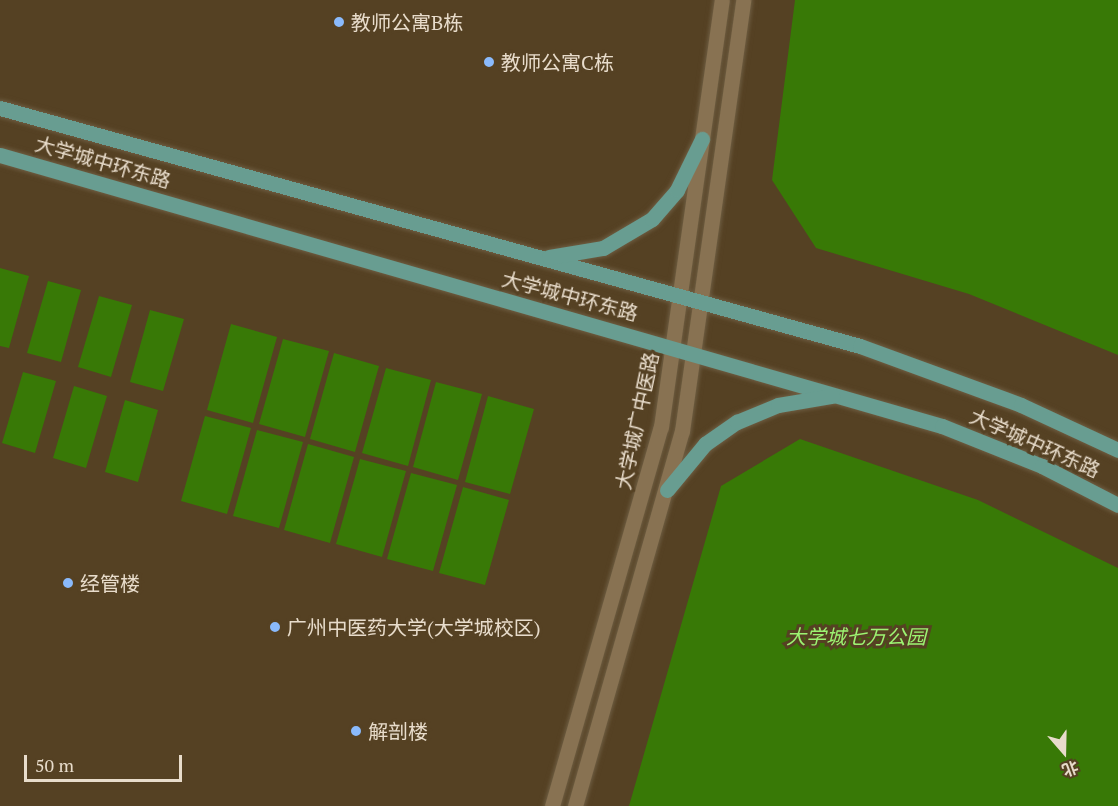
<!DOCTYPE html>
<html>
<head>
<meta charset="utf-8">
<style>
	body { margin:0 }
	#map { position:relative; width:1118px; height:806px; overflow:hidden; background:#554123; font-family:"PT Serif","Noto Sans SC",serif }
	div>[style] { position:absolute }
	.green>* { inset:0; background:#387906 }
	.roads { filter:drop-shadow(0 0 2px #6e5d42) drop-shadow(0 0 2px #6e5d42) }
	.secondary>* { height:15px; margin:-7.5px; padding:0 7.5px; transform-origin:7.5px; border-radius:7.5px; background:#887252 }
	.primary>* { height:15px; margin:-7.5px; padding:0 7.5px; transform-origin:7.5px; border-radius:7.5px; background:#689d91 }
	.dots>* { width:16px; height:16px; translate:-50% -50%; box-sizing:border-box; border:3px solid #554123; border-radius:50% }
	span { translate:-50% -50%; white-space:nowrap; text-align:center; line-height:1.15; -webkit-text-stroke:6px #554123; paint-order:stroke }
	.poi-label { font-size:20px; color:#e8dccb }
	.left { translate:0 -50%; text-align:left }
	.street-label { font-size:20px; color:#e8dccb }
	.park-label { font-size:20px; color:#9cf371; font-style:italic }
	.north { position:absolute; left:1034px; top:722px; width:60px; height:60px; -webkit-text-stroke:4px #554123; paint-order:stroke; rotate:160deg; font-size:16px; font-weight:700; line-height:24px; text-align:center; color:#e8dccb }
	.north::after { content:''; display:block; margin:auto; width:21px; height:27px; background:#e8dccb; clip-path:polygon(50% 0,100% 100%,50% 72%,0 100%) }
	.scale { position:absolute; left:24px; top:755px; width:158px; height:27px; box-sizing:border-box; border:3px solid #e8dccb; border-top:0; padding-left:8px; font-size:18px; line-height:21px; white-space:nowrap; color:#e8dccb; -webkit-text-stroke:4px #554123; paint-order:stroke }
</style>
</head>
<body>
<div id="map">
	<div class="green">
		<div style="clip-path:polygon(795px 0,1118px 0,1118px 355px,969px 294px,816px 248px,772px 180px)"></div>
		<div style="clip-path:polygon(0 268px,29px 276px,9px 348px,0 346px)"></div>
		<div style="clip-path:polygon(48px 281px,81px 290px,61px 362px,27px 353px)"></div>
		<div style="clip-path:polygon(99px 296px,132px 305px,111px 377px,78px 367px)"></div>
		<div style="clip-path:polygon(150px 310px,184px 319px,163px 391px,130px 382px)"></div>
		<div style="clip-path:polygon(231px 324px,277px 337px,253px 423px,207px 410px)"></div>
		<div style="clip-path:polygon(283px 339px,329px 351px,305px 437px,259px 424px)"></div>
		<div style="clip-path:polygon(334px 353px,379px 366px,355px 452px,310px 439px)"></div>
		<div style="clip-path:polygon(386px 368px,431px 380px,408px 466px,362px 453px)"></div>
		<div style="clip-path:polygon(23px 372px,56px 381px,35px 453px,2px 443px)"></div>
		<div style="clip-path:polygon(436px 382px,482px 394px,458px 480px,413px 467px)"></div>
		<div style="clip-path:polygon(74px 386px,107px 396px,86px 468px,53px 458px)"></div>
		<div style="clip-path:polygon(488px 396px,534px 409px,510px 494px,465px 482px)"></div>
		<div style="clip-path:polygon(125px 400px,158px 410px,138px 482px,105px 472px)"></div>
		<div style="clip-path:polygon(205px 416px,251px 428px,227px 514px,181px 501px)"></div>
		<div style="clip-path:polygon(257px 430px,303px 442px,279px 528px,233px 516px)"></div>
		<div style="clip-path:polygon(800px 439px,978px 500px,1118px 568px,1118px 806px,629px 806px,721px 486px)"></div>
		<div style="clip-path:polygon(308px 444px,354px 457px,330px 543px,284px 530px)"></div>
		<div style="clip-path:polygon(360px 459px,406px 471px,382px 557px,336px 544px)"></div>
		<div style="clip-path:polygon(411px 473px,457px 485px,433px 571px,387px 559px)"></div>
		<div style="clip-path:polygon(463px 487px,509px 500px,485px 585px,439px 573px)"></div>
	</div>
	<div class="roads">
		<div class="secondary">
			<div style="left:552px;top:806px;width:394px;rotate:-74deg"></div>
			<div style="left:661px;top:427px;width:431px;rotate:-81.9deg"></div>
			<div style="left:575px;top:806px;width:390px;rotate:-74.1deg"></div>
			<div style="left:682px;top:431px;width:435px;rotate:-81.9deg"></div>
		</div>
		<div class="primary">
			<div style="left:0;top:108px;width:892px;rotate:15.47deg"></div>
			<div style="left:860px;top:346px;width:171px;rotate:20.1deg"></div>
			<div style="left:1021px;top:405px;width:107px;rotate:24.9deg"></div>
			<div style="left:0;top:155px;width:980px;rotate:16.05deg"></div>
			<div style="left:942px;top:426px;width:108px;rotate:21.8deg"></div>
			<div style="left:1042px;top:466px;width:85px;rotate:27.2deg"></div>
			<div style="left:549px;top:257px;width:55px;rotate:-9.5deg"></div>
			<div style="left:603px;top:248px;width:57px;rotate:-30.6deg"></div>
			<div style="left:652px;top:219px;width:38px;rotate:-49deg"></div>
			<div style="left:677px;top:190px;width:57px;rotate:-63.9deg"></div>
			<div style="left:667px;top:490px;width:60px;rotate:-50.4deg"></div>
			<div style="left:705px;top:444px;width:39px;rotate:-35deg"></div>
			<div style="left:737px;top:422px;width:44px;rotate:-22.5deg"></div>
			<div style="left:778px;top:405px;width:55px;rotate:-9.5deg"></div>
		</div>
	</div>
	<div class="dots">
		<div style="left:339px;top:22px;background:#8abafc"></div>
		<div style="left:489px;top:62px;background:#8abafc"></div>
		<div style="left:68px;top:583px;background:#8abafc"></div>
		<div style="left:275px;top:627px;background:#8abafc"></div>
		<div style="left:356px;top:731px;background:#8abafc"></div>
	</div>
	<div class="poi-label">
		<span class="left" style="left:351px;top:22px">教师公寓B栋</span>
		<span class="left" style="left:501px;top:62px">教师公寓C栋</span>
		<span class="left" style="left:80px;top:583px">经管楼</span>
		<span class="left" style="left:287px;top:627px">广州中医药大学(大学城校区)</span>
		<span class="left" style="left:368px;top:731px">解剖楼</span>
	</div>
	<div class="street-label">
		<span style="left:103px;top:162px;rotate:16deg">大学城中环东路</span>
		<span style="left:570px;top:296px;rotate:15deg">大学城中环东路</span>
		<span style="left:637px;top:421px;rotate:-78deg">大学城广中医路</span>
		<span style="left:1035px;top:443px;rotate:24deg">大学城中环东路</span>
	</div>
	<div class="park-label">
		<span style="left:856px;top:636px">大学城七万公园</span>
	</div>
	<div class="north">北</div>
	<div class="scale">50 m</div>
</div>
</body>
</html>
